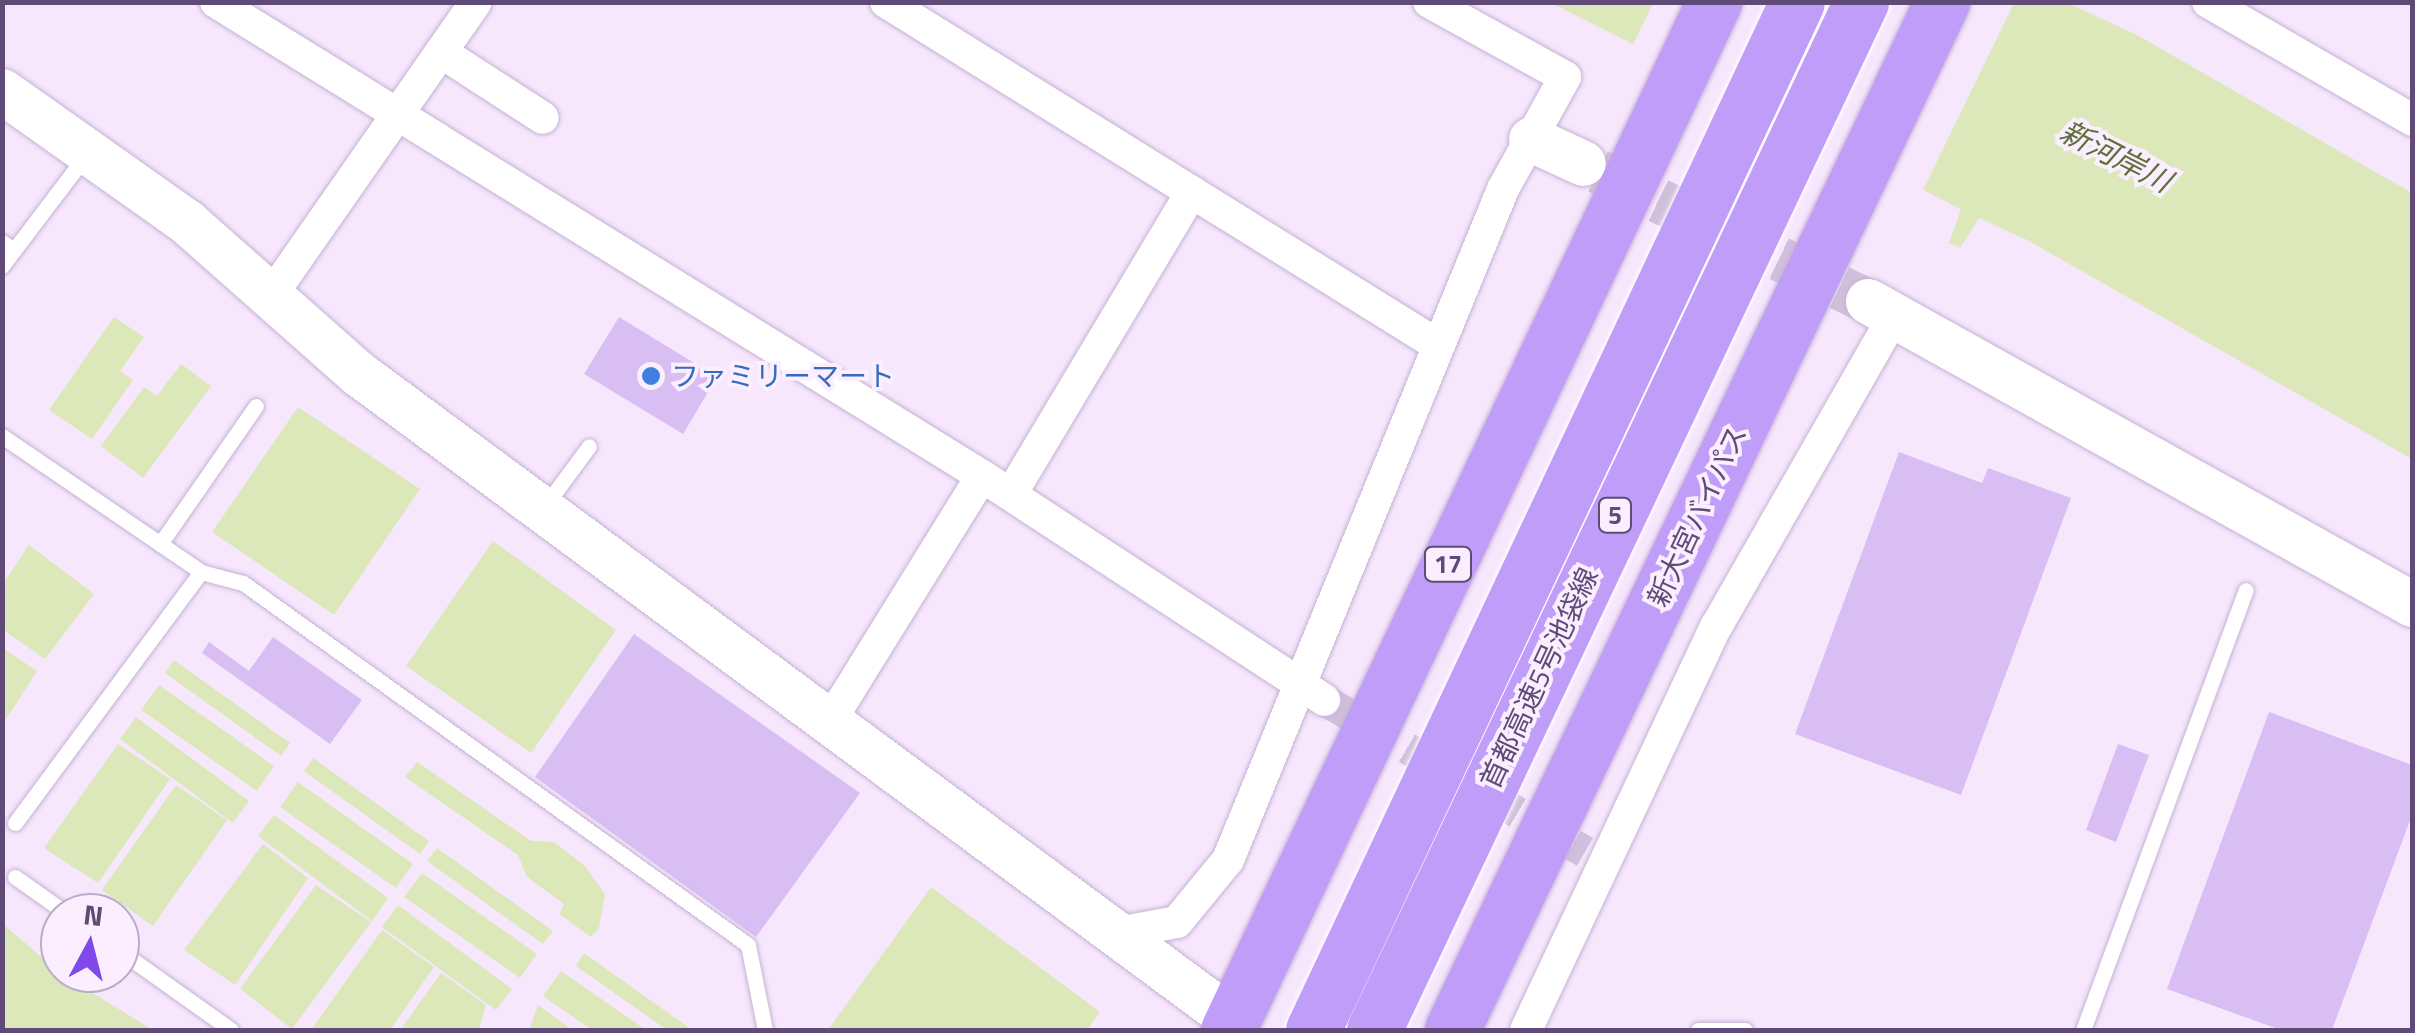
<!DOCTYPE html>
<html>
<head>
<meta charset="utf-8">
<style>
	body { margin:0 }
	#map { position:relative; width:2415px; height:1033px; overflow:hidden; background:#f7e7fd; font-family:"Titillium Web","Noto Sans JP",sans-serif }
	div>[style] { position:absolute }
	.water>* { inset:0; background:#dce8ba }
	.pier>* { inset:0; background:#f7e7fd }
	.building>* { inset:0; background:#d9bef3 }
	.street-tunnel>* { height:32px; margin-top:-16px; transform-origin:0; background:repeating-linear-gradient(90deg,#d1c0dc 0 32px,transparent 0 48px) }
	.secondary-tunnel>* { height:45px; margin-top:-22.5px; transform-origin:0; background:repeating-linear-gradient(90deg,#d1c0dc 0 45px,transparent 0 67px) }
	.roads { filter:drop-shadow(0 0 2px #c5b2d4) drop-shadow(0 0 2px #c5b2d4) }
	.lane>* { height:15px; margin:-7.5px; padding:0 7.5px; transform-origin:7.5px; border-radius:7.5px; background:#fff }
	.street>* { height:32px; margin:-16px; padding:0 16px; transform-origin:16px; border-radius:16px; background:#fff }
	.secondary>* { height:45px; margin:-22.5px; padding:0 22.5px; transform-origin:22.5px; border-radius:22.5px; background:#fff }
	.highway>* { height:55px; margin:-27.5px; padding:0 27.5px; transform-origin:27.5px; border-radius:27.5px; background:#bf9df8 }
	.bridges { filter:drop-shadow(0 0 2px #fff) drop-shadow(0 0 2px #fff) }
	.highway-bridge>* { height:55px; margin:-27.5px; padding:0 27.5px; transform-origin:27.5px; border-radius:27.5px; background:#bf9df8 }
	.dots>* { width:28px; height:28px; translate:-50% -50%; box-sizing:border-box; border:5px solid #faeeff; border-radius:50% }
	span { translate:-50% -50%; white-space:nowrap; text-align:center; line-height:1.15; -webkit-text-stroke:8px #faeeff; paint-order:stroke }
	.shield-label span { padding:2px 8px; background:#faeeff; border:2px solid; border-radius:8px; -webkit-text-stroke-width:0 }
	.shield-label { font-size:25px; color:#604a78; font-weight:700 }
	.shop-label { font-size:28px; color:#366cbe }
	.left { translate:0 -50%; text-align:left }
	.street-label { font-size:28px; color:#604a78 }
	.water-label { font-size:30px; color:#5f6f37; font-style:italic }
	.frame { position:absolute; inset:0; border:5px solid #604a78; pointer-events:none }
	.north { position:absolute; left:40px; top:893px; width:100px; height:100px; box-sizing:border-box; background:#faeeff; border:2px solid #bcacc9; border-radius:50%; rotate:7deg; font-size:28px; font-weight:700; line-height:40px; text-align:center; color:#604a78 }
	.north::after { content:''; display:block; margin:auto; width:35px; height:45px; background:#8049e9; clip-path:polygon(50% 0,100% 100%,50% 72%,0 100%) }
</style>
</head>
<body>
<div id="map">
	<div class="water">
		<div style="clip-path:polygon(1551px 3px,2068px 3px,2137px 35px,2412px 193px,2412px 459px,2027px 240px,1979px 218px,1960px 248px,1949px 243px,1961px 209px)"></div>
		<div style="clip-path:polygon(114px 317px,144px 337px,120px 371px,133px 380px,92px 439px,49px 410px)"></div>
		<div style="clip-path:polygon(181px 364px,211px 386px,143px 478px,101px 446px,144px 387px,157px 396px)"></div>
		<div style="clip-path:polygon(298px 407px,420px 489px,334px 615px,212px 532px)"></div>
		<div style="clip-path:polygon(493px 541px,616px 630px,531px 753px,406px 666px)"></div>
		<div style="clip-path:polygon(29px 545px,94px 594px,45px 659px,3px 630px,3px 584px)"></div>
		<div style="clip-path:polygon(3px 648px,37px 671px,3px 724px)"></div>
		<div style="clip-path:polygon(174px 660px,290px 743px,281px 756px,165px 673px)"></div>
		<div style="clip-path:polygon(159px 685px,274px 766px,257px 791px,141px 710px)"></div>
		<div style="clip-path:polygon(136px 717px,249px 801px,233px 823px,120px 739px)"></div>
		<div style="clip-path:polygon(118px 744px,170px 779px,98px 883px,44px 848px)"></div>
		<div style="clip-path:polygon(313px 758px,429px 841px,420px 854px,304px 771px)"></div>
		<div style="clip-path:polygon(417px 762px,531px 841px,554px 842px,585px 866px,605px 894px,599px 928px,591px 937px,559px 914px,564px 904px,527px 877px,518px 855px,405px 777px)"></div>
		<div style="clip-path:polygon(298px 782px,413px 864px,396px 888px,280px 807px)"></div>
		<div style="clip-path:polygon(176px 785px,227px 820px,153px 926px,102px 890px)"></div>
		<div style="clip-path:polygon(274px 815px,388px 898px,372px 921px,258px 836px)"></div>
		<div style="clip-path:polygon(263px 844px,308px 878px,235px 985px,184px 950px)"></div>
		<div style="clip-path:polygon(437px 848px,553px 931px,543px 944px,427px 861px)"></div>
		<div style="clip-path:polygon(422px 873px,537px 954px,520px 978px,404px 897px)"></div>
		<div style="clip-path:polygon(316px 885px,371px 922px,292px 1029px,240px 989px)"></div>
		<div style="clip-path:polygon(931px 887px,1100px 1012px,1087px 1030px,828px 1030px)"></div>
		<div style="clip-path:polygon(398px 905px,512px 989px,496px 1010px,382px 927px)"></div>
		<div style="clip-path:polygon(2px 923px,60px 973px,153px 1030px,3px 1030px)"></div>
		<div style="clip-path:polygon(382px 930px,434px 967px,390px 1030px,311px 1030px)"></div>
		<div style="clip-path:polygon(584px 953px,691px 1029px,690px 1030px,667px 1030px,576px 966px)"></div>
		<div style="clip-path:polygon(561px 971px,646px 1030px,592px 1030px,543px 996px)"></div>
		<div style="clip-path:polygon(441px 973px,486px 1005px,479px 1030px,400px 1030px)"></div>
		<div style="clip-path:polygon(538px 1005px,573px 1030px,529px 1030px)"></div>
	</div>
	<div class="pier">
		<div style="clip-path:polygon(1653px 3px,2014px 3px,1921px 194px,1631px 49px)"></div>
	</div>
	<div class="building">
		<div style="clip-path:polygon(619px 317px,717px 377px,683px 434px,584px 374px)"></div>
		<div style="clip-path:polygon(1899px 452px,1982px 483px,1988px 468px,2071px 498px,1961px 795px,1795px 734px)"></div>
		<div style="clip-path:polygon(634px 634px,860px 793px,756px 937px,535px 777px)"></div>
		<div style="clip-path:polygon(273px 637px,362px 700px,330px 744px,202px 653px,209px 642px,249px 671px)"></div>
		<div style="clip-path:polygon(2269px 712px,2412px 765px,2412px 815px,2332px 1030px,2281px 1030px,2167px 989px)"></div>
		<div style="clip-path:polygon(2118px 744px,2149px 755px,2116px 842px,2086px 830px)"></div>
	</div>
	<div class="street-tunnel">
		<div style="left:1324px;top:700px;width:302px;rotate:30.2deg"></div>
	</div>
	<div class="secondary-tunnel">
		<div style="left:1598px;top:171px;width:300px;rotate:25.7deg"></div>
	</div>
	<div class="roads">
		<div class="lane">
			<div style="left:2px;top:242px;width:14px;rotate:34deg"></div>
			<div style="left:14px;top:250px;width:20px;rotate:127deg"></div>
			<div style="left:14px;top:250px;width:121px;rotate:-52.8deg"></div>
			<div style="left:2px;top:436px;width:241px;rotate:34.3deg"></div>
			<div style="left:201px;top:572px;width:43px;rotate:14.7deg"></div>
			<div style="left:243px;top:583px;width:621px;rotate:35.63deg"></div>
			<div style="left:748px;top:945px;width:87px;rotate:78.7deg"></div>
			<div style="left:545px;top:506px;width:74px;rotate:-53.7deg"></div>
			<div style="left:160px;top:544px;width:168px;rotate:-55.2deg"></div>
			<div style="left:15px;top:823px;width:312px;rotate:-53.5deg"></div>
			<div style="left:15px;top:877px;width:62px;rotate:35.2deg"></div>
			<div style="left:120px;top:951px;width:136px;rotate:35.4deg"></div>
			<div style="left:1698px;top:1030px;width:47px"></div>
			<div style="left:2083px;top:1030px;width:469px;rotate:-69.7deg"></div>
		</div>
		<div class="street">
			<div style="left:216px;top:2px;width:901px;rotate:31.75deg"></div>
			<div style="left:982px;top:476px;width:409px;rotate:33.2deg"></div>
			<div style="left:886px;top:2px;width:648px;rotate:31.87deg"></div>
			<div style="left:2208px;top:2px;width:236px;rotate:30deg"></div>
			<div style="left:441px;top:52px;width:121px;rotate:32.9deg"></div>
			<div style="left:268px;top:300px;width:363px;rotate:-55.1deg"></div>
			<div style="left:1011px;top:494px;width:352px;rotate:-59.1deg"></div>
			<div style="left:830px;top:721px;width:288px;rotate:-58.2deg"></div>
			<div style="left:1118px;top:933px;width:60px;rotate:-10.6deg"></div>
			<div style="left:1177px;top:922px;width:80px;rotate:-50.6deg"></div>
			<div style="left:1228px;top:860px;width:725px;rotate:-67.71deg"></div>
			<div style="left:1503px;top:189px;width:128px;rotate:-61deg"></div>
			<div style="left:1565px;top:77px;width:155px;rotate:-151.1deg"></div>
			<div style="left:1526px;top:1030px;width:446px;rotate:-64.8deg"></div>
			<div style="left:1716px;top:627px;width:361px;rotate:-60.2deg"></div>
		</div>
		<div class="secondary">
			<div style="left:2px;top:91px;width:227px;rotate:35.3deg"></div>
			<div style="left:187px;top:222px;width:230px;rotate:41.5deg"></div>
			<div style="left:359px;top:374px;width:1087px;rotate:36.47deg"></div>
			<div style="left:1531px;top:139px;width:57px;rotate:24.8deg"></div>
			<div style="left:1868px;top:301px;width:623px;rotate:29.12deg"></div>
		</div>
		<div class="highway">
			<div style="left:1228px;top:1030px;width:1137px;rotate:-64.7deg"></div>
			<div style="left:1452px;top:1030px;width:1139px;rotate:-64.52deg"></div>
		</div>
	</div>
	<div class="bridges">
		<div class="highway-bridge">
			<div style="left:1313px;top:1030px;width:1136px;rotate:-64.79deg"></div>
			<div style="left:1374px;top:1030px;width:1138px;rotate:-64.65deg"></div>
		</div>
	</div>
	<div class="dots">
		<div style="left:651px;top:376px;background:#3f7fe0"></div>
	</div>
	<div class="shield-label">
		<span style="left:1615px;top:515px">5</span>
		<span style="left:1448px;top:564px">17</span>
	</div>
	<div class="shop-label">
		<span class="left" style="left:671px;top:376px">ファミリーマート</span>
	</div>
	<div class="street-label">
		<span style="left:1697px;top:516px;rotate:-65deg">新大宮バイパス</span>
		<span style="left:1539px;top:678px;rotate:-65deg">首都高速5号池袋線</span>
	</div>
	<div class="water-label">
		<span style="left:2116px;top:156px;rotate:27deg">新河岸川</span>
	</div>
	<div class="frame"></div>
	<div class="north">N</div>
</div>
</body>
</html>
